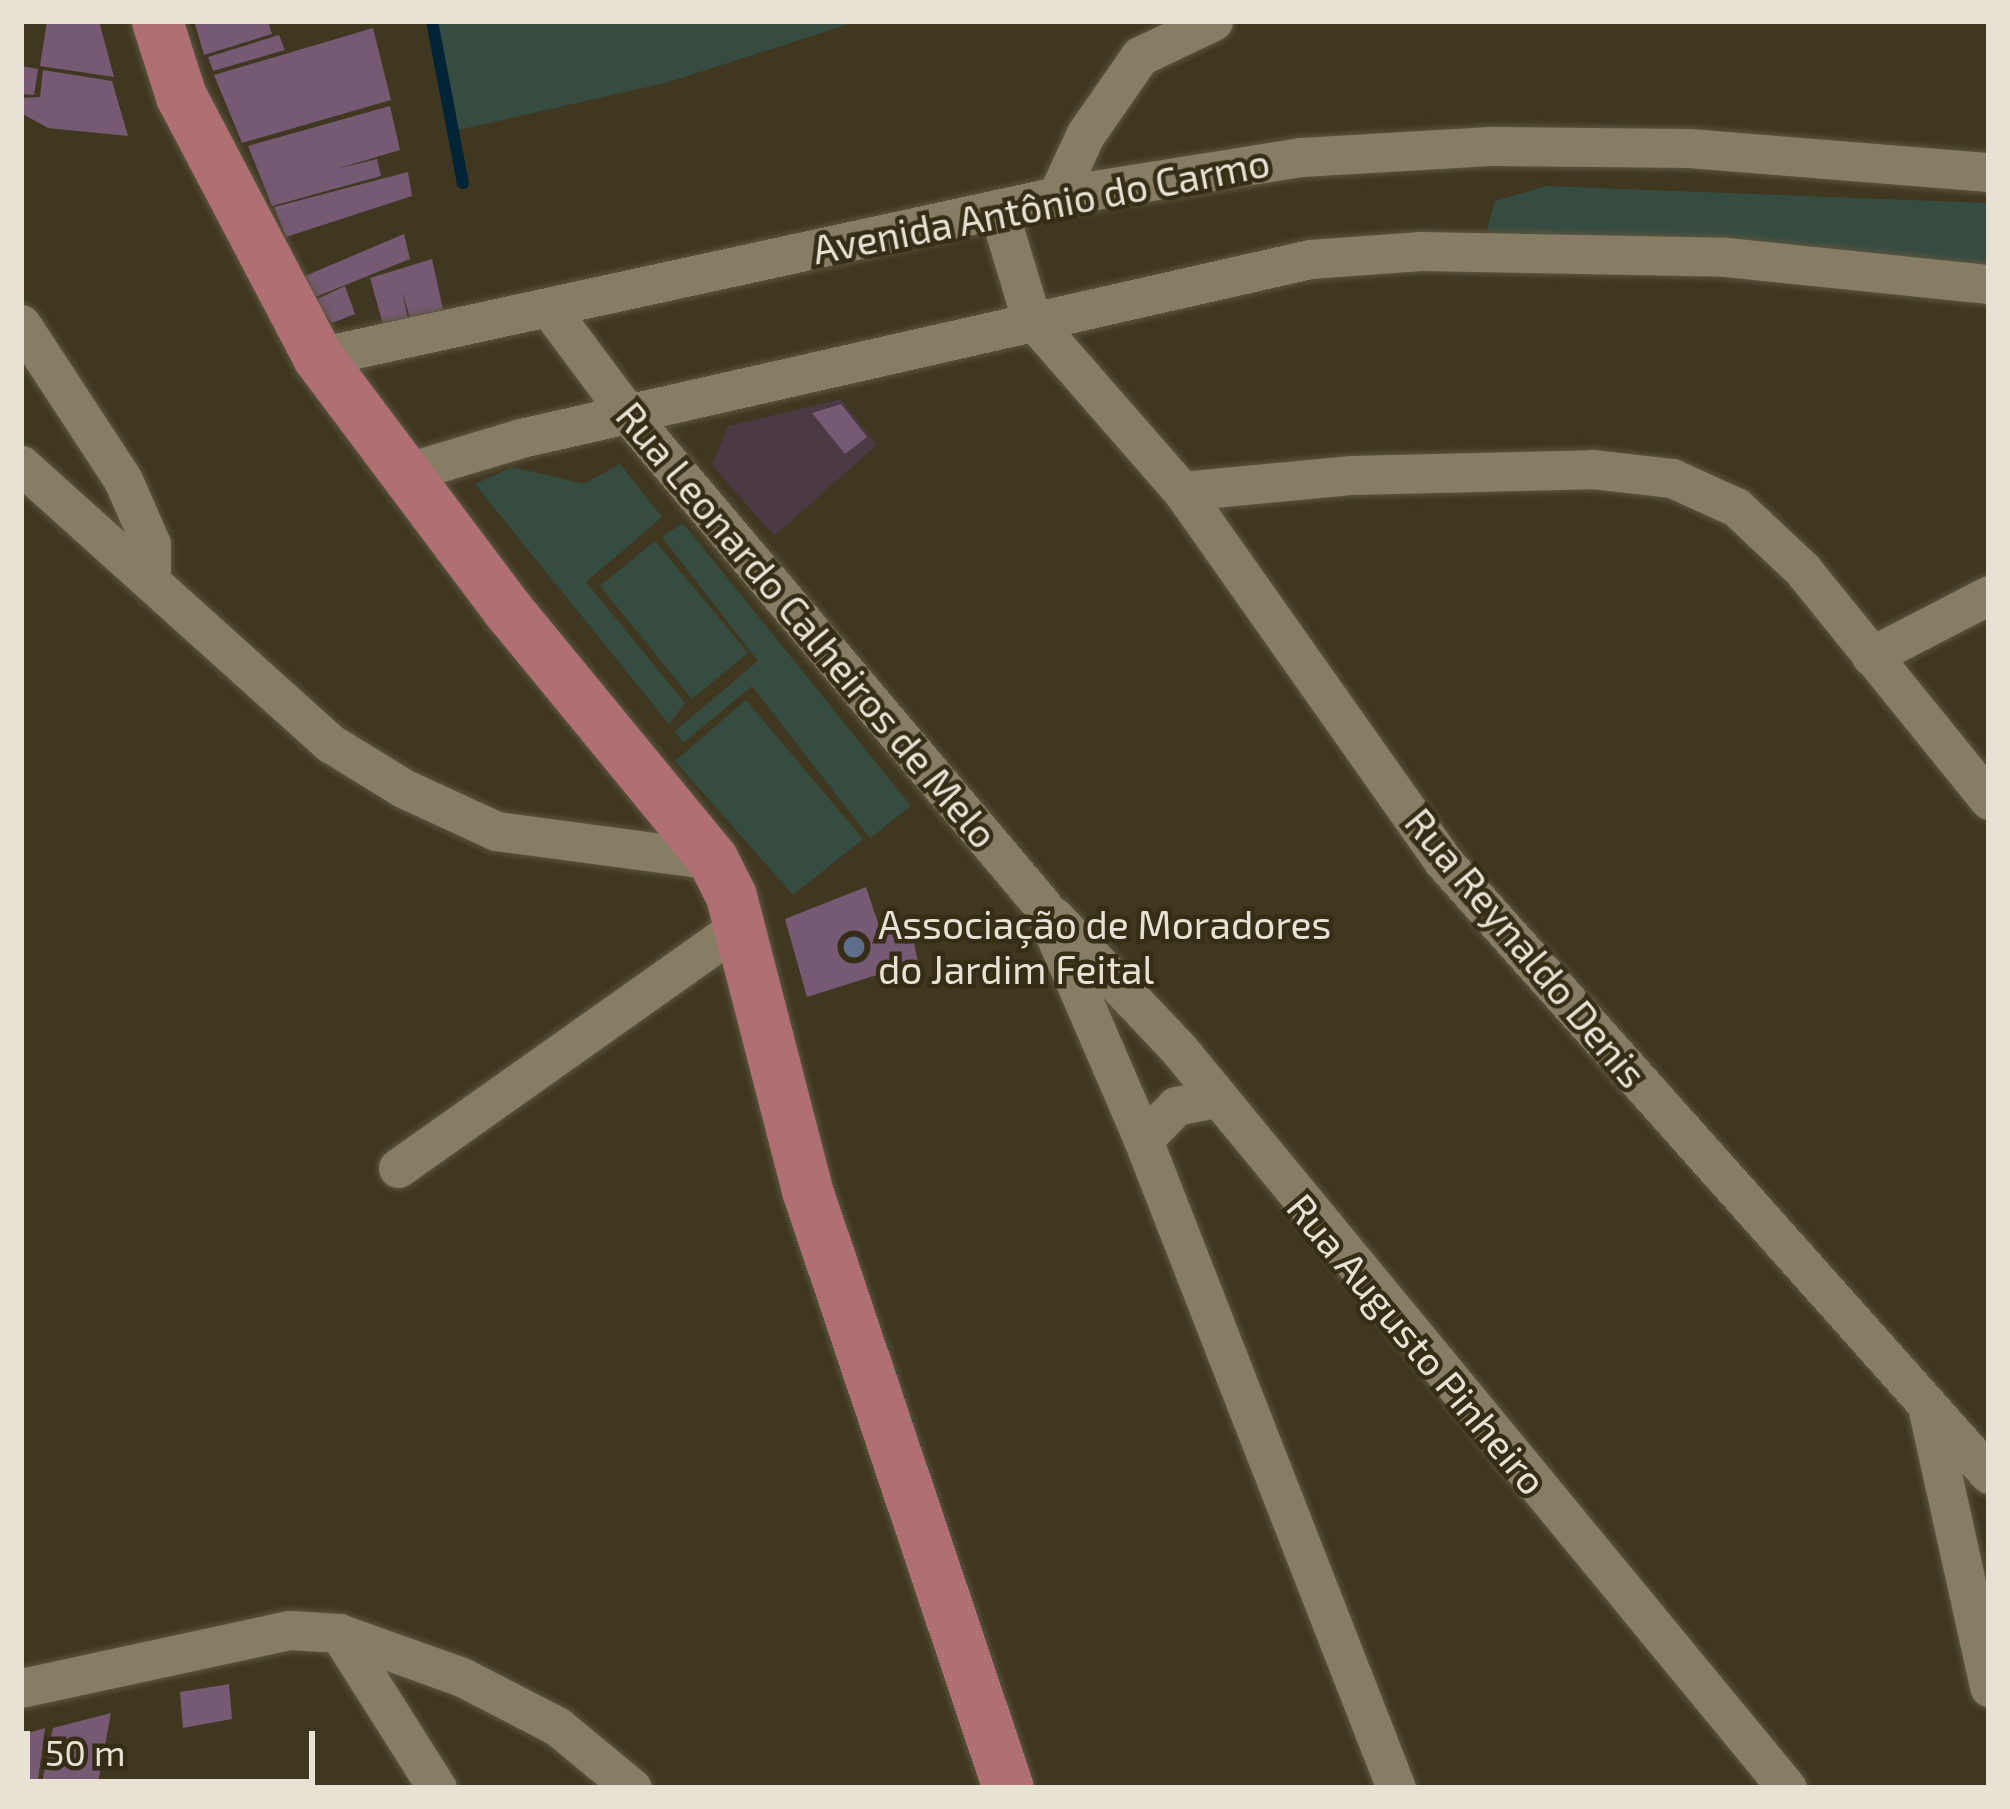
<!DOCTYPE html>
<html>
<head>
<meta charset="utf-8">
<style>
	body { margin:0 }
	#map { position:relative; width:2010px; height:1809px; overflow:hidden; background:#3f3720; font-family:"Exo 2",sans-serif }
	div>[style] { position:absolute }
	.industrial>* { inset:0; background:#4b3944 }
	.green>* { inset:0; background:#364c41 }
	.stream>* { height:12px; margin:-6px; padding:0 6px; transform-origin:6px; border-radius:6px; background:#012437 }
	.building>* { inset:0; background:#765a74 }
	.roads { filter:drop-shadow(0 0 3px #5c5540) drop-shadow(0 0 3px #5c5540) }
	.minor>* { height:39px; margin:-19.5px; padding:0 19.5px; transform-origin:19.5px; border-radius:19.5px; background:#867d64 }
	.major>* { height:51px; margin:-25.5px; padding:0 25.5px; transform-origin:25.5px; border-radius:25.5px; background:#af6f73 }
	.dots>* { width:33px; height:33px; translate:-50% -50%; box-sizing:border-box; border:6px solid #352d16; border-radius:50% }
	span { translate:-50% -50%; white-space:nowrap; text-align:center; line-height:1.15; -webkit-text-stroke:9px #352d16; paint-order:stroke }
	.street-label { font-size:39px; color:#e7e2d4 }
	.poi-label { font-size:39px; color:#e7e2d4 }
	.left { translate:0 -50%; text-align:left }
	.frame { position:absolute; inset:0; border:24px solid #e7e2d4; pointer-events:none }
	.scale { position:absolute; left:24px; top:1731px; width:291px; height:54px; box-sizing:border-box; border:6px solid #e7e2d4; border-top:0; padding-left:15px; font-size:36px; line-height:42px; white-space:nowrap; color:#e7e2d4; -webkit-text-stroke:9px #352d16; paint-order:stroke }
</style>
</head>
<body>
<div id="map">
	<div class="industrial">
		<div style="clip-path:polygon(841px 399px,877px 445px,774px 536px,712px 465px,728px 426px)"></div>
	</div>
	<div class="green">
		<div style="clip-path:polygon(433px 21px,858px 21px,669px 82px,458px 130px)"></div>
		<div style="clip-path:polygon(1546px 186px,1989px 203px,1989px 268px,1532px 252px,1487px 229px,1495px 201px)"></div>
		<div style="clip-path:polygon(620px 464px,662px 517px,586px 582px,685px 703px,669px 724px,475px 484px,512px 467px,584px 484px)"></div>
		<div style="clip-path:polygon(683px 523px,911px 806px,870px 838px,752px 686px,683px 743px,675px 731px,758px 661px,662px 537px)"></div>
		<div style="clip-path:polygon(655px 541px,748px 653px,692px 699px,600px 586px)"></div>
		<div style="clip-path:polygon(746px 700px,863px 839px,793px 895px,675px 761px)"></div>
	</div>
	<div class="stream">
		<div style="left:432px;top:21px;width:165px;rotate:79.2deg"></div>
	</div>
	<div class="building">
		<div style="clip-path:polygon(47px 21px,99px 21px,114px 77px,40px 66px)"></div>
		<div style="clip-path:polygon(205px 21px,268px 21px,272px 34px,204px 55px,195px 24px)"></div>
		<div style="clip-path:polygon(373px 28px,391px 100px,242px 143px,214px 75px)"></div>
		<div style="clip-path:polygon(279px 35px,285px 50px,213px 71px,208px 57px)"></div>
		<div style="clip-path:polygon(21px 66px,38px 69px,34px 95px,21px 94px)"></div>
		<div style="clip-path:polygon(43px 70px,112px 81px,128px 136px,48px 128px,21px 113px,21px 98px,40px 97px)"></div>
		<div style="clip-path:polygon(390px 106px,400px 150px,336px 169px,377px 159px,381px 176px,272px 206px,248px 146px)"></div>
		<div style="clip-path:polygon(408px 172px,412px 196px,286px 237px,274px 207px)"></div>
		<div style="clip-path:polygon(404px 234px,410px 259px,313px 298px,305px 276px)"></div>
		<div style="clip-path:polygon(432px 259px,444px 314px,411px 321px,402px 291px,408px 319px,384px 328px,370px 278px)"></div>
		<div style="clip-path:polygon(345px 286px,355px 314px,332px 323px,315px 300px)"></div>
		<div style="clip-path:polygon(841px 404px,867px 437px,845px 454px,812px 413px)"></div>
		<div style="clip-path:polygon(866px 887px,881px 932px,909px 919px,918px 962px,807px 997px,785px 919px)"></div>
		<div style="clip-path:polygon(229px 1684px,232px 1719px,183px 1728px,180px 1692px)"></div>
		<div style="clip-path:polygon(111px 1713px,97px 1788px,41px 1788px,53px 1728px)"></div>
		<div style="clip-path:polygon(45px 1728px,37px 1788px,21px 1788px,22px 1735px)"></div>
	</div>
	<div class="roads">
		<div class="minor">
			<div style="left:1057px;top:196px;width:67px;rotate:-65.3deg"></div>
			<div style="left:1085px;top:135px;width:96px;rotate:-55.2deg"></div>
			<div style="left:1140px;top:56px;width:81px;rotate:-25.6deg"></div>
			<div style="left:998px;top:209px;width:114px;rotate:73.2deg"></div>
			<div style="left:1031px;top:318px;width:230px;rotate:48.9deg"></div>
			<div style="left:1182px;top:491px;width:453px;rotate:54.8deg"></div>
			<div style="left:1443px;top:861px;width:821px;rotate:48.31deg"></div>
			<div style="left:551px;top:311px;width:127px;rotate:53.3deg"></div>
			<div style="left:627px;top:413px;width:644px;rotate:49.85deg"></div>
			<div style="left:1042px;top:905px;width:256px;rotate:66.7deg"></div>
			<div style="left:1143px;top:1140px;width:696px;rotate:68.67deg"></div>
			<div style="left:21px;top:324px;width:186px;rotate:56.8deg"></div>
			<div style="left:123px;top:480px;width:70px;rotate:66.4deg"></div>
			<div style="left:151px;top:544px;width:36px;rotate:90deg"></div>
			<div style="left:318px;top:357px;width:756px;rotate:-12.29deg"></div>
			<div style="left:1057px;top:196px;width:247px;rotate:-9.1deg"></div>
			<div style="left:1301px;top:157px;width:190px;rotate:-3.3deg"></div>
			<div style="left:1491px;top:146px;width:198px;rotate:0.6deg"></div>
			<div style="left:1689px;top:148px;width:301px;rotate:4.6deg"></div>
			<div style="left:21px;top:465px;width:416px;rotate:42deg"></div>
			<div style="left:330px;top:743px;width:86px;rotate:31.7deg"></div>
			<div style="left:403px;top:788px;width:102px;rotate:24.8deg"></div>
			<div style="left:496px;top:831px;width:219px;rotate:7.6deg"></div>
			<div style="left:401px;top:474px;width:125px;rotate:-16.7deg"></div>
			<div style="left:521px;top:438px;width:809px;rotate:-12.78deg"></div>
			<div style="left:1310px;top:259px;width:111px;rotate:-4.1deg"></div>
			<div style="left:1421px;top:251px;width:305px;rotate:1.1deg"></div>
			<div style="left:1726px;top:257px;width:264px;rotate:5.9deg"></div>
			<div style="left:1182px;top:491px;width:171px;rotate:-5.4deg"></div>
			<div style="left:1352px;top:475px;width:240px;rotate:-1.4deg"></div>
			<div style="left:1592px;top:469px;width:81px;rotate:6.4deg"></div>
			<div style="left:1672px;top:478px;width:70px;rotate:24.4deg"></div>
			<div style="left:1736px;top:507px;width:91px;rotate:43.2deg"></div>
			<div style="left:1802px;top:569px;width:297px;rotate:51deg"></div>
			<div style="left:1871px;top:656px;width:133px;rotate:-27.3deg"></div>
			<div style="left:1053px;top:916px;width:180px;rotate:46.6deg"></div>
			<div style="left:1177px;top:1047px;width:960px;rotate:50.54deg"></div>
			<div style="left:1143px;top:1140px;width:47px;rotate:-45.9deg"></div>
			<div style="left:1176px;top:1106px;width:41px;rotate:-11.3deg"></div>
			<div style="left:398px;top:1168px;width:420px;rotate:-35.3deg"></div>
			<div style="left:1928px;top:1411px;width:283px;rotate:77.5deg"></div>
			<div style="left:339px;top:1633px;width:183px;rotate:57.7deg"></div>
			<div style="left:21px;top:1688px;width:275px;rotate:-12.2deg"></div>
			<div style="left:290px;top:1630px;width:49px;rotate:3.5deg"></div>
			<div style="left:339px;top:1633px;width:131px;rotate:19.7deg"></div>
			<div style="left:462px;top:1677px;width:107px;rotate:27.3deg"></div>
			<div style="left:557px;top:1726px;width:97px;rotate:39.6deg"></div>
		</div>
		<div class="major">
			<div style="left:157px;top:21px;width:79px;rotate:72.3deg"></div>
			<div style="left:181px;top:96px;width:295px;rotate:62.3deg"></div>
			<div style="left:318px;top:357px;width:316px;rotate:53.1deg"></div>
			<div style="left:508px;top:610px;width:323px;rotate:50.6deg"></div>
			<div style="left:713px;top:860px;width:40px;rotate:63.4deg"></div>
			<div style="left:731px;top:896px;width:304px;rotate:75.5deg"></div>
			<div style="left:807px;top:1190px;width:631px;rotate:71.42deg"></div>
		</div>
	</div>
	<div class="dots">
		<div style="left:854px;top:947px;background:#5c6f8a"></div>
	</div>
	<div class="street-label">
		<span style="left:1041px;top:206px;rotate:-11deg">Avenida Antônio do Carmo</span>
		<span style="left:807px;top:625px;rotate:50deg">Rua Leonardo Calheiros de Melo</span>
		<span style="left:1526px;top:948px;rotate:50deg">Rua Reynaldo Denis</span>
		<span style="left:1417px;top:1344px;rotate:50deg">Rua Augusto Pinheiro</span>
	</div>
	<div class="poi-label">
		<span class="left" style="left:878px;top:947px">Associação de Moradores<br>do Jardim Feital</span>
	</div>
	<div class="frame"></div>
	<div class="scale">50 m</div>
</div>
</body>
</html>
